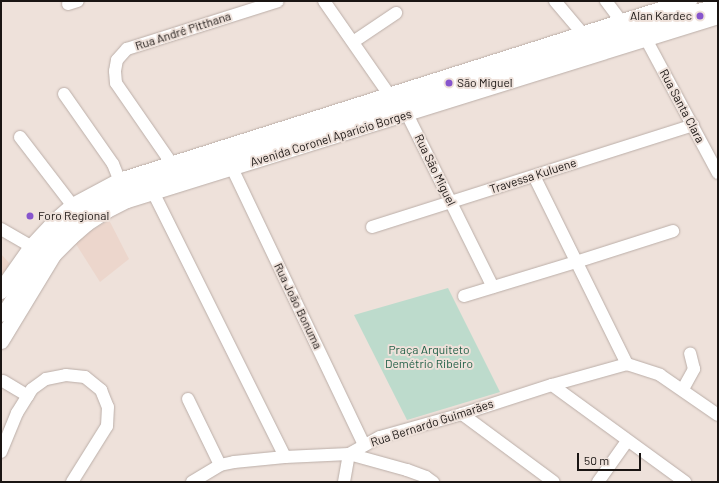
<!DOCTYPE html>
<html>
<head>
<meta charset="utf-8">
<style>
	body { margin:0 }
	#map { position:relative; width:719px; height:483px; overflow:hidden; background:#eee1da; font-family:Barlow,sans-serif }
	div>[style] { position:absolute }
	.built>* { inset:0; background:#ecd6cc }
	.education>* { inset:0; background:#ecd5c9 }
	.green>* { inset:0; background:#bddbcc }
	.roads { filter:drop-shadow(0 0 1px #bbaea8) drop-shadow(0 0 1px #bbaea8) }
	.minor>* { height:12px; margin:-6px; padding:0 6px; transform-origin:6px; border-radius:6px; background:#fff }
	.major>* { height:16px; margin:-8px; padding:0 8px; transform-origin:8px; border-radius:8px; background:#fff }
	.dots>* { width:11px; height:11px; translate:-50% -50%; box-sizing:border-box; border:2px solid #eee1da; border-radius:50% }
	span { translate:-50% -50%; white-space:nowrap; text-align:center; line-height:1.15; -webkit-text-stroke:4px #eee1da; paint-order:stroke }
	.poi-label { font-size:12px; color:#1a1513 }
	.right { translate:-100% -50%; text-align:right }
	.left { translate:0 -50%; text-align:left }
	.street-label { font-size:12px; color:#1a1513 }
	.park-label { font-size:12px; color:#1f5e45 }
	.frame { position:absolute; inset:0; border:2px solid #1a1513; pointer-events:none }
	.scale { position:absolute; left:577px; top:453px; width:64px; height:18px; box-sizing:border-box; border:2px solid #1a1513; border-top:0; padding-left:5px; font-size:12px; line-height:14px; white-space:nowrap; color:#1a1513; -webkit-text-stroke:3px #eee1da; paint-order:stroke }
</style>
</head>
<body>
<div id="map">
	<div class="built">
		<div style="clip-path:polygon(109px 220px,129px 259px,100px 282px,74px 241px)"></div>
	</div>
	<div class="education">
		<div style="clip-path:polygon(1px 254px,11px 265px,1px 280px)"></div>
	</div>
	<div class="green">
		<div style="clip-path:polygon(448px 288px,500px 392px,407px 420px,354px 315px)"></div>
	</div>
	<div class="roads">
		<div class="minor">
			<div style="left:324px;top:1px;width:116px;rotate:55.2deg"></div>
			<div style="left:390px;top:96px;width:25px;rotate:47deg"></div>
			<div style="left:407px;top:114px;width:193px;rotate:63.6deg"></div>
			<div style="left:555px;top:1px;width:43px;rotate:49.7deg"></div>
			<div style="left:606px;top:1px;width:26px;rotate:53deg"></div>
			<div style="left:68px;top:4px;width:10px;rotate:-17deg"></div>
			<div style="left:646px;top:39px;width:152px;rotate:61.8deg"></div>
			<div style="left:353px;top:42px;width:52px;rotate:-34deg"></div>
			<div style="left:64px;top:94px;width:85px;rotate:55deg"></div>
			<div style="left:113px;top:164px;width:18px;rotate:68deg"></div>
			<div style="left:20px;top:137px;width:87px;rotate:52.5deg"></div>
			<div style="left:172px;top:164px;width:98px;rotate:-124.7deg"></div>
			<div style="left:116px;top:83px;width:12px;rotate:-95deg"></div>
			<div style="left:115px;top:71px;width:11px;rotate:-80deg"></div>
			<div style="left:117px;top:60px;width:15px;rotate:-48deg"></div>
			<div style="left:127px;top:49px;width:158px;rotate:-17.6deg"></div>
			<div style="left:232px;top:168px;width:307px;rotate:64.5deg"></div>
			<div style="left:534px;top:176px;width:210px;rotate:63.7deg"></div>
			<div style="left:153px;top:192px;width:296px;rotate:63.5deg"></div>
			<div style="left:372px;top:227px;width:337px;rotate:-17.6deg"></div>
			<div style="left:1px;top:229px;width:36px;rotate:30deg"></div>
			<div style="left:464px;top:296px;width:117px;rotate:-16.9deg"></div>
			<div style="left:576px;top:262px;width:102px;rotate:-17.7deg"></div>
			<div style="left:1px;top:316px;width:78px;rotate:-57.5deg"></div>
			<div style="left:43px;top:250px;width:30px;rotate:-46deg"></div>
			<div style="left:64px;top:228px;width:21px;rotate:-39deg"></div>
			<div style="left:80px;top:215px;width:51px;rotate:-29.6deg"></div>
			<div style="left:124px;top:190px;width:622px;rotate:-17.39deg"></div>
			<div style="left:627px;top:364px;width:35px;rotate:18deg"></div>
			<div style="left:660px;top:375px;width:70px;rotate:34.6deg"></div>
			<div style="left:3px;top:381px;width:29px;rotate:31deg"></div>
			<div style="left:552px;top:385px;width:165px;rotate:36.1deg"></div>
			<div style="left:683px;top:389px;width:23px;rotate:-61deg"></div>
			<div style="left:694px;top:369px;width:16px;rotate:-104deg"></div>
			<div style="left:188px;top:399px;width:73px;rotate:64.1deg"></div>
			<div style="left:462px;top:414px;width:114px;rotate:36.5deg"></div>
			<div style="left:1px;top:452px;width:42px;rotate:-67.7deg"></div>
			<div style="left:17px;top:413px;width:28px;rotate:-58deg"></div>
			<div style="left:32px;top:389px;width:17px;rotate:-36deg"></div>
			<div style="left:46px;top:379px;width:20px;rotate:-11deg"></div>
			<div style="left:66px;top:375px;width:19px;rotate:6deg"></div>
			<div style="left:85px;top:377px;width:21px;rotate:39deg"></div>
			<div style="left:101px;top:390px;width:18px;rotate:68deg"></div>
			<div style="left:108px;top:407px;width:19px;rotate:93deg"></div>
			<div style="left:107px;top:426px;width:66px;rotate:122deg"></div>
			<div style="left:349px;top:454px;width:60px;rotate:15.4deg"></div>
			<div style="left:407px;top:470px;width:20px;rotate:20deg"></div>
			<div style="left:426px;top:477px;width:9px;rotate:36deg"></div>
			<div style="left:192px;top:482px;width:33px;rotate:-31deg"></div>
			<div style="left:220px;top:465px;width:14px;rotate:-12deg"></div>
			<div style="left:234px;top:462px;width:51px;rotate:-5.6deg"></div>
			<div style="left:285px;top:457px;width:64px;rotate:-2.7deg"></div>
			<div style="left:349px;top:454px;width:35px;rotate:-29deg"></div>
			<div style="left:380px;top:437px;width:85px;rotate:-15.7deg"></div>
			<div style="left:462px;top:414px;width:95px;rotate:-17.9deg"></div>
			<div style="left:552px;top:385px;width:78px;rotate:-15.6deg"></div>
			<div style="left:344px;top:482px;width:28px;rotate:-80deg"></div>
			<div style="left:598px;top:482px;width:50px;rotate:-54.7deg"></div>
		</div>
		<div class="major">
			<div style="left:1px;top:291px;width:54px;rotate:-54.8deg"></div>
			<div style="left:32px;top:247px;width:37px;rotate:-47deg"></div>
			<div style="left:57px;top:220px;width:21px;rotate:-41deg"></div>
			<div style="left:73px;top:206px;width:53px;rotate:-28deg"></div>
			<div style="left:120px;top:181px;width:597px;rotate:-17.55deg"></div>
			<div style="left:1px;top:341px;width:102px;rotate:-58.7deg"></div>
			<div style="left:54px;top:254px;width:24px;rotate:-45deg"></div>
			<div style="left:71px;top:237px;width:21px;rotate:-41deg"></div>
			<div style="left:87px;top:223px;width:24px;rotate:-33deg"></div>
			<div style="left:107px;top:210px;width:22px;rotate:-27deg"></div>
			<div style="left:127px;top:200px;width:619px;rotate:-17.29deg"></div>
		</div>
	</div>
	<div class="dots">
		<div style="left:700px;top:16px;background:#8755cd"></div>
		<div style="left:449px;top:83px;background:#8755cd"></div>
		<div style="left:30px;top:216px;background:#8755cd"></div>
	</div>
	<div class="poi-label">
		<span class="right" style="left:692px;top:16px">Alan Kardec</span>
		<span class="left" style="left:457px;top:83px">São Miguel</span>
		<span class="left" style="left:38px;top:216px">Foro Regional</span>
	</div>
	<div class="street-label">
		<span style="left:183px;top:31px;rotate:-18deg">Rua André Pitthana</span>
		<span style="left:682px;top:106px;rotate:62deg">Rua Santa Clara</span>
		<span style="left:331px;top:138px;rotate:-17deg">Avenida Coronel Aparício Borges</span>
		<span style="left:435px;top:170px;rotate:64deg">Rua São Miguel</span>
		<span style="left:533px;top:176px;rotate:-18deg">Travessa Kuluene</span>
		<span style="left:298px;top:306px;rotate:64deg">Rua João Bonuma</span>
		<span style="left:432px;top:423px;rotate:-18deg">Rua Bernardo Guimarães</span>
	</div>
	<div class="park-label">
		<span style="left:429px;top:357px">Praça Arquiteto<br>Demétrio Ribeiro</span>
	</div>
	<div class="frame"></div>
	<div class="scale">50 m</div>
</div>
</body>
</html>
